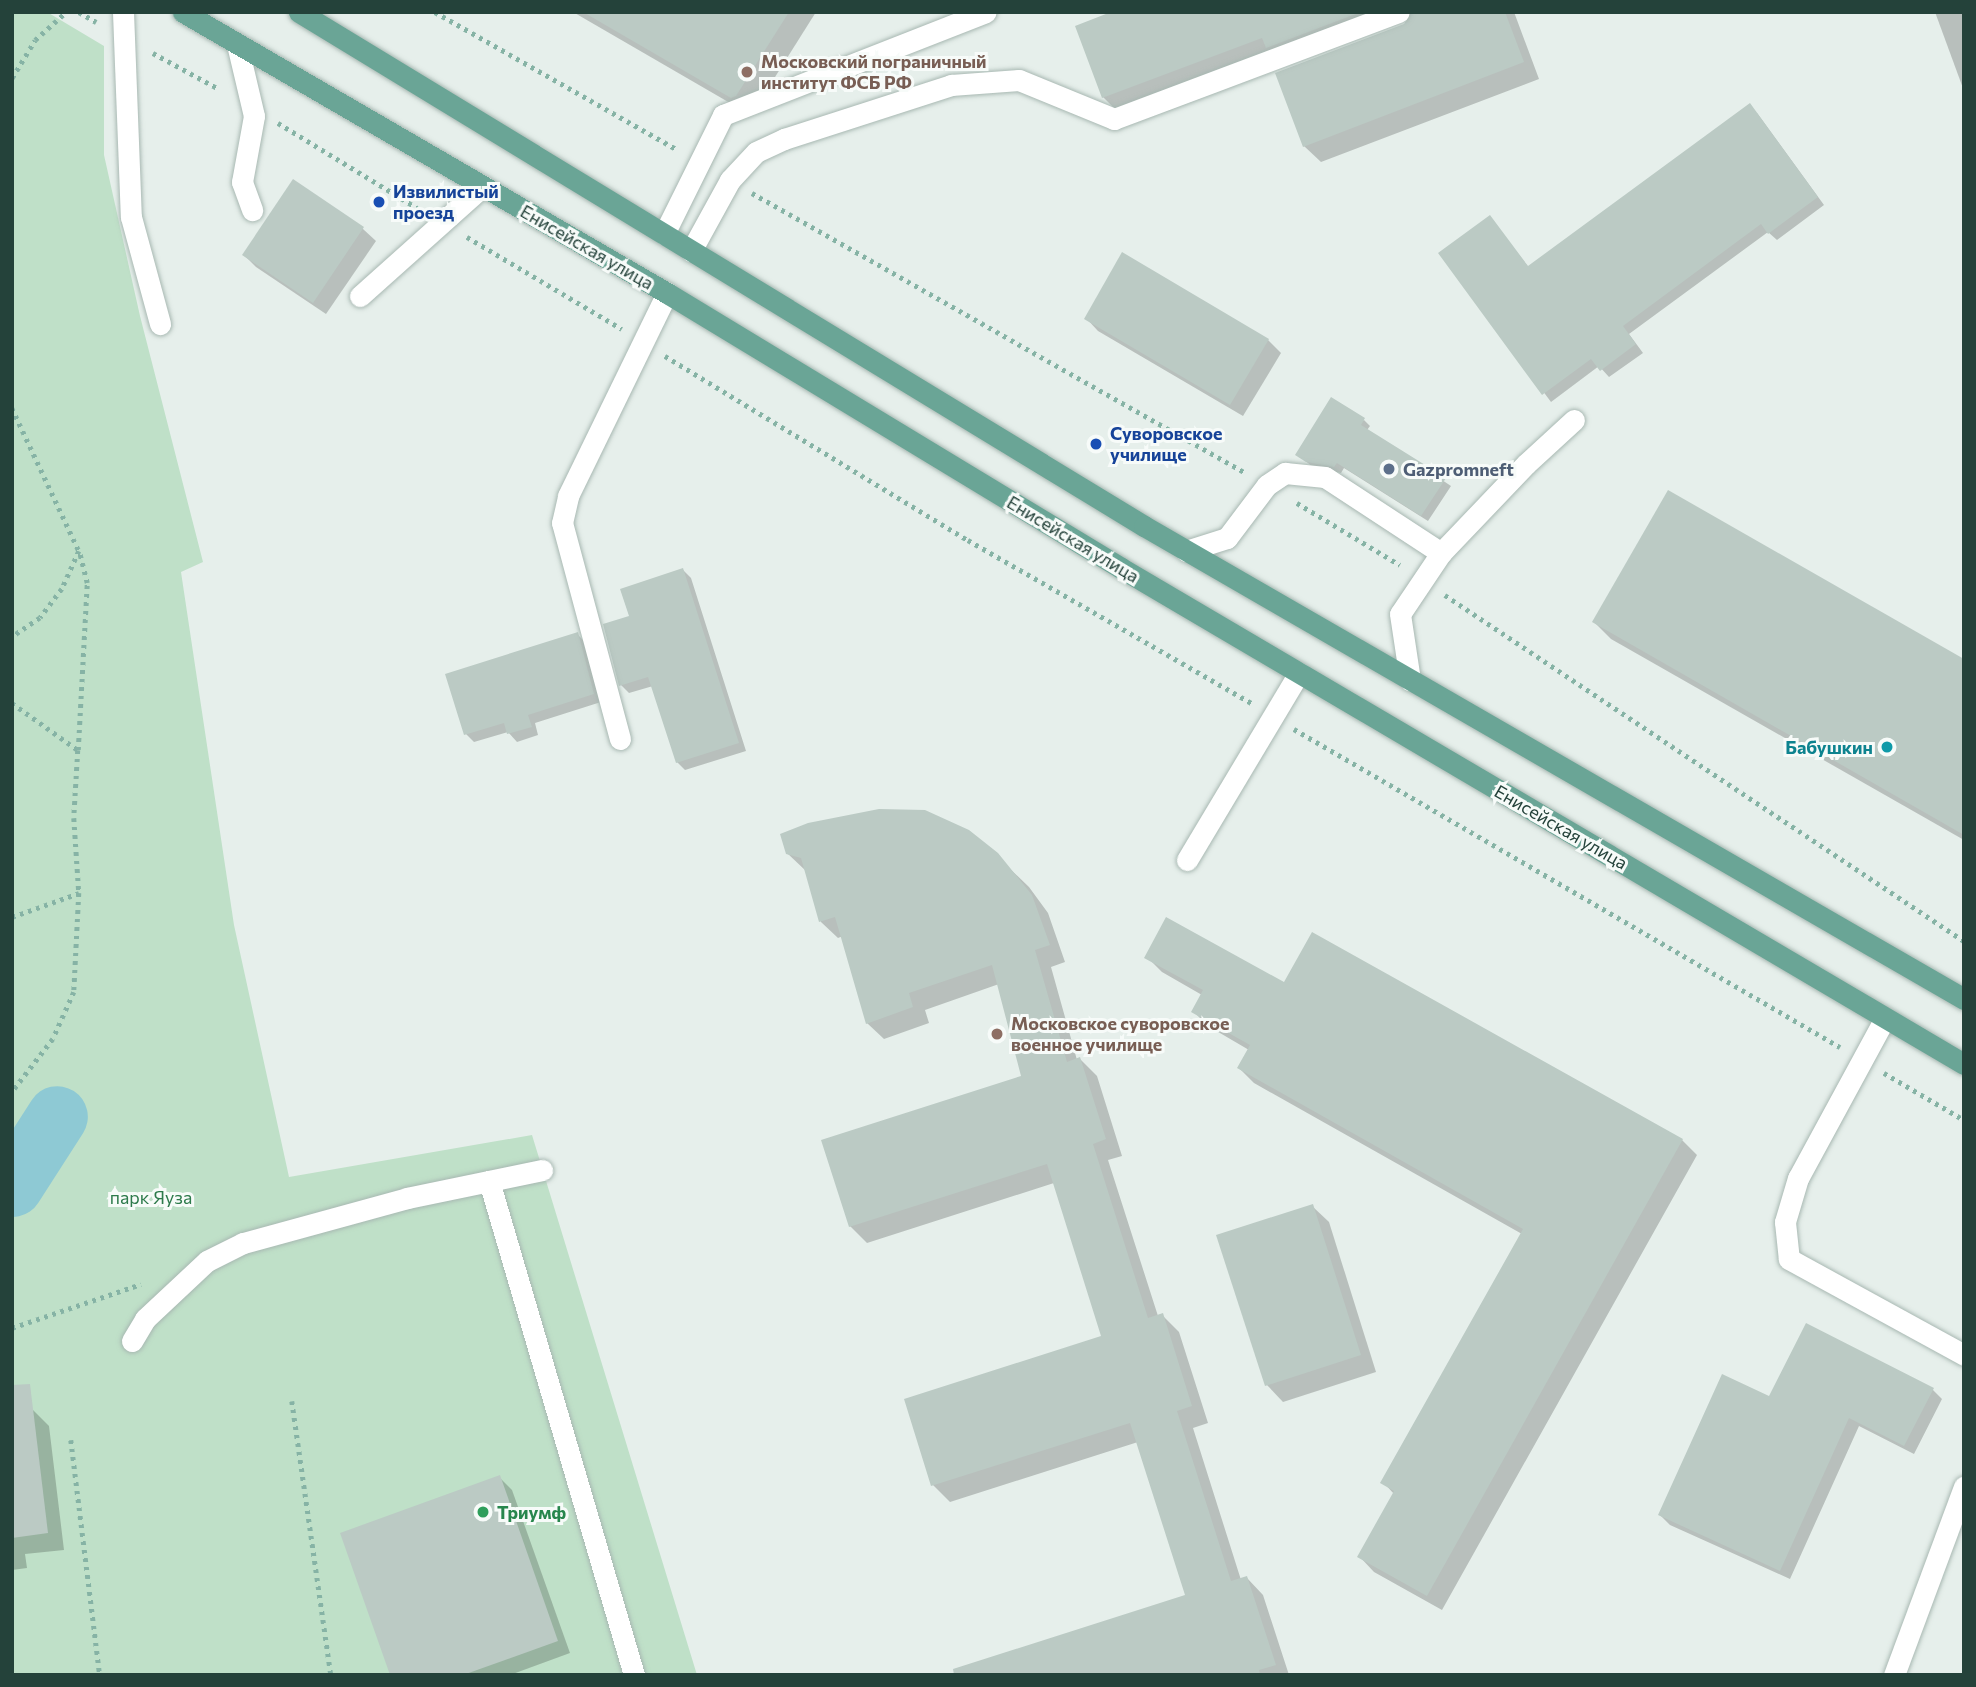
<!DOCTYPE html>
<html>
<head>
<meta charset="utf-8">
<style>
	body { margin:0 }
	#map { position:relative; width:1976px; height:1687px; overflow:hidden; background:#e6efeb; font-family:Commissioner,sans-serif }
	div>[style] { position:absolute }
	.green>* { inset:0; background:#bfe0c8 }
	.shadow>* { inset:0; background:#0003 }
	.river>* { height:61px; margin:-30.5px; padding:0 30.5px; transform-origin:30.5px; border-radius:30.5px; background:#8ec9d4 }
	.building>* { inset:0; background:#bbcac4 }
	.path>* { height:4.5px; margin-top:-2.25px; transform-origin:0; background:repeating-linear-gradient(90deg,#86b3a5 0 3.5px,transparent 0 8.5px) }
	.roads { filter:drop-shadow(0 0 2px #a8b8b2) drop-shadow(0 0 2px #a8b8b2) }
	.minor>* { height:21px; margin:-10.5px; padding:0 10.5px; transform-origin:10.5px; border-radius:10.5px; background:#fff }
	.major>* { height:21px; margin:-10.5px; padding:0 10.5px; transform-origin:10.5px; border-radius:10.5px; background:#6aa596 }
	.dots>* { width:19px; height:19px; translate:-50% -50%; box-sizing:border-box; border:4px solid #f7fbf9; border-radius:50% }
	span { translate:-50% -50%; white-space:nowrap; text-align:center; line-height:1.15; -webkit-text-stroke:6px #f7fbf9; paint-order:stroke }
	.education-label { font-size:18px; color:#785e54; font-weight:700 }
	.left { translate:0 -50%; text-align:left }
	.transit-label { font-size:18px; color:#164399; font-weight:700 }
	.street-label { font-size:18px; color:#24423a }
	.service-label { font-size:18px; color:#4e5e75; font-weight:700 }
	.culture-label { font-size:18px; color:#0d838f; font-weight:700 }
	.right { translate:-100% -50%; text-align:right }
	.park-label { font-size:18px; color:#2d7a4b }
	.leisure-label { font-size:18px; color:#27864d; font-weight:700 }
	.frame { position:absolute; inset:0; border:14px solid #24423a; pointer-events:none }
</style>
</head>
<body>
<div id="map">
	<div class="green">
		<div style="clip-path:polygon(12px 12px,47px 12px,104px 46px,104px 155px,140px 316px,203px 562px,181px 572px,234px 925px,289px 1177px,532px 1135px,697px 1675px,12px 1675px)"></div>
	</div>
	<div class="shadow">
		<div style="clip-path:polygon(573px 12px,816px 12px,753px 112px,749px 114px)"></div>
		<div style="clip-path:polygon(1116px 12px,1514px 12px,1539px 79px,1321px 162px,1304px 146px,1413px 15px,1283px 64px,1120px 114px,1103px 97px)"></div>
		<div style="clip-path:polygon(1935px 12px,1964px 12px,1964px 91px)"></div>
		<div style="clip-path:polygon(1757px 113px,1824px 205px,1777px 240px,1768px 232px,1629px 334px,1643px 353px,1609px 377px,1599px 366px,1551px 402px,1440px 253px,1490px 217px,1529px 268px)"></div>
		<div style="clip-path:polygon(294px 182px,363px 229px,376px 241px,326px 314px,256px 267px,244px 255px)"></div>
		<div style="clip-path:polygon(1123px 255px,1268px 340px,1281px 353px,1243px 416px,1098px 331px,1086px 318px)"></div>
		<div style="clip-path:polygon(1364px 420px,1370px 426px,1367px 430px,1451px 486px,1428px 521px,1344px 468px,1341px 473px,1314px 468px,1297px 454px)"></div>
		<div style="clip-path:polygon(683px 570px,691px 578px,746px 751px,685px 770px,677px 762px,653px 686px,629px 693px,621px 685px)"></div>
		<div style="clip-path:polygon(1594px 622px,1964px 661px,1964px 840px,1611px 639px)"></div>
		<div style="clip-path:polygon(577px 634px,585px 642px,601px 702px,535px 723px,538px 735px,517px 742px,508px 732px,474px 742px,466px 734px)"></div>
		<div style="clip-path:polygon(981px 841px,1029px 887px,1048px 913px,1065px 962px,1051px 967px,1077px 1060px,1080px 1059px,1097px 1076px,1122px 1156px,1108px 1160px,1158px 1316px,1162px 1315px,1179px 1332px,1208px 1423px,1193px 1428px,1241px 1580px,1247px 1578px,1263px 1595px,1289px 1675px,988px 1675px,1187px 1596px,1138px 1442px,950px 1502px,933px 1485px,1103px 1337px,1054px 1183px,867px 1243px,850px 1226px,1024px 1077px,999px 984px,925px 1010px,929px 1023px,884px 1039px,867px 1023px,843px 936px,838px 938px,821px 922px,806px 871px,787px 853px)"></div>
		<div style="clip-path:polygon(1147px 957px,1285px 984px,1682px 1140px,1697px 1155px,1442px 1610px,1374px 1572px,1359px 1556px,1394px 1494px,1383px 1482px,1522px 1234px,1254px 1083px,1239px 1068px,1249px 1050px,1208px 1026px,1193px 1011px,1202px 995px,1162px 972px)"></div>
		<div style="clip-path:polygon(1312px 1206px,1329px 1222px,1376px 1372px,1283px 1402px,1267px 1385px)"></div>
		<div style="clip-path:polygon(1933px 1390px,1942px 1399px,1914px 1454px,1859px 1426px,1790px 1579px,1670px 1525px,1660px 1515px,1770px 1398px)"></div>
		<div style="clip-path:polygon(32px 1409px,49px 1426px,64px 1550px,25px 1554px,27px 1568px,12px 1570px,12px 1411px)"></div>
		<div style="clip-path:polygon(499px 1477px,512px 1490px,570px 1653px,510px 1675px,392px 1675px)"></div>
	</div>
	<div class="river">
		<div style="left:12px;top:1186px;width:83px;rotate:-57.3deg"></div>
	</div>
	<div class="building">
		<div style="clip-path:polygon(583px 12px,789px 12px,736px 96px,731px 98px)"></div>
		<div style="clip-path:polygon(1111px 12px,1361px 12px,1266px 48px,1262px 38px,1102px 98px,1075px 26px)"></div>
		<div style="clip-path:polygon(1412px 12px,1505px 12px,1524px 62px,1303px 147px,1275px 73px,1404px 24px)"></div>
		<div style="clip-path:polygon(1750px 103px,1818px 197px,1768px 234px,1761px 224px,1623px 326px,1636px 344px,1600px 371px,1591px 359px,1542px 395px,1438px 253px,1490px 215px,1528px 266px)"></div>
		<div style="clip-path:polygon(293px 179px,364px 227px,313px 303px,242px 255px)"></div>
		<div style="clip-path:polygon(1122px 252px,1269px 339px,1230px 405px,1084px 319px)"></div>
		<div style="clip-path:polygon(1331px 397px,1365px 418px,1361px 425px,1446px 478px,1421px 516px,1337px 463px,1334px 467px,1306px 462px,1295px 455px)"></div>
		<div style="clip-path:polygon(1668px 490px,1964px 659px,1964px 835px,1592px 622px)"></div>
		<div style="clip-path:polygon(683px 568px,739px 743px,676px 763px,648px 677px,619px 686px,603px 624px,629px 616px,620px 589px)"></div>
		<div style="clip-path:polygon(578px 632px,594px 694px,528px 715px,532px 727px,507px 734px,504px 723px,464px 735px,445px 674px)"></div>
		<div style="clip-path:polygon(879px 809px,925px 810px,969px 830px,998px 853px,1032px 895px,1050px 945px,1035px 950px,1067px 1062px,1080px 1057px,1106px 1139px,1093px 1144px,1148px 1318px,1163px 1313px,1192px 1406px,1177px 1411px,1231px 1581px,1247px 1576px,1276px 1665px,1259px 1670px,1260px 1675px,954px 1675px,953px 1669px,1185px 1595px,1130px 1423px,931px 1486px,904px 1399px,1101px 1336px,1047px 1164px,849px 1227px,821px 1140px,1021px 1076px,992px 965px,909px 993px,913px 1007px,866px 1024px,835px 917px,819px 922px,801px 858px,786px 854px,780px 834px,808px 823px)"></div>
		<div style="clip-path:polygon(1166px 917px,1284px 982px,1312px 932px,1683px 1139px,1427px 1596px,1357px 1557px,1394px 1491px,1380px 1483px,1523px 1229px,1237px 1068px,1250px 1045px,1191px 1012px,1203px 990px,1144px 958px)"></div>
		<div style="clip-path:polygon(1313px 1204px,1361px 1355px,1265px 1386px,1216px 1235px)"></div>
		<div style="clip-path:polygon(1806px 1323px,1934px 1388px,1904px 1446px,1849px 1418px,1780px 1571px,1658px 1515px,1722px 1374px,1769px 1396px)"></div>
		<div style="clip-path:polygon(30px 1384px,48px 1533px,12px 1538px,12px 1385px)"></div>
		<div style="clip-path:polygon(500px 1475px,558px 1641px,463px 1675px,390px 1675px,340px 1533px)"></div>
	</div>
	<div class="path">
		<div style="left:79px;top:12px;width:20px;rotate:30deg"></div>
		<div style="left:435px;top:12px;width:279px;rotate:29.6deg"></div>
		<div style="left:153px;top:53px;width:75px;rotate:28.6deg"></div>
		<div style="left:12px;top:78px;width:44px;rotate:-58.8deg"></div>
		<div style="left:35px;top:40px;width:42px;rotate:-42.1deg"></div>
		<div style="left:278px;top:123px;width:163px;rotate:31.4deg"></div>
		<div style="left:752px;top:193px;width:566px;rotate:29.56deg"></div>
		<div style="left:467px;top:237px;width:180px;rotate:30.7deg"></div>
		<div style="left:665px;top:356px;width:354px;rotate:31.3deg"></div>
		<div style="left:968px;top:540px;width:327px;rotate:29.9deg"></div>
		<div style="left:12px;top:408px;width:158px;rotate:64.9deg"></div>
		<div style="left:79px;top:551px;width:42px;rotate:114.1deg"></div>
		<div style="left:62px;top:589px;width:36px;rotate:127deg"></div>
		<div style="left:40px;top:618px;width:34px;rotate:146deg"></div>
		<div style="left:1297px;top:503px;width:120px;rotate:31deg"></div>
		<div style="left:1445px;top:595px;width:624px;rotate:33.69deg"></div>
		<div style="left:12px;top:703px;width:81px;rotate:35.5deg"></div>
		<div style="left:78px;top:750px;width:68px;rotate:93.4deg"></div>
		<div style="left:74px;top:818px;width:75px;rotate:86.2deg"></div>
		<div style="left:79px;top:893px;width:99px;rotate:92.9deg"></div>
		<div style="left:74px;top:992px;width:51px;rotate:114.1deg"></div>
		<div style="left:53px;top:1039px;width:67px;rotate:127.7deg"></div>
		<div style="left:1294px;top:729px;width:632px;rotate:30.22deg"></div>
		<div style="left:78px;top:750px;width:167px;rotate:-86.9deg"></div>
		<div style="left:87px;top:583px;width:32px;rotate:-104deg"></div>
		<div style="left:12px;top:917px;width:71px;rotate:-19.7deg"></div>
		<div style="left:1884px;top:1073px;width:93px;rotate:30.4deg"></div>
		<div style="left:12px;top:1328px;width:136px;rotate:-18.8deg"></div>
		<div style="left:292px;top:1401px;width:277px;rotate:81.9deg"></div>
		<div style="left:71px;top:1440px;width:237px;rotate:83deg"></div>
	</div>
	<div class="roads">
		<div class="minor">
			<div style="left:123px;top:12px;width:205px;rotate:87.8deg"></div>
			<div style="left:131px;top:217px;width:111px;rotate:74.8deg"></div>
			<div style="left:237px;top:44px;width:74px;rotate:76.7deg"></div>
			<div style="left:254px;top:116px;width:67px;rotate:100.3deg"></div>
			<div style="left:242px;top:182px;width:30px;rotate:70deg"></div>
			<div style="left:664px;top:234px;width:133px;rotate:-63.6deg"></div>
			<div style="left:723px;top:115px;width:282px;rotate:-21.4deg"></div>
			<div style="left:691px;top:251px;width:81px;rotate:-61.2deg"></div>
			<div style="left:730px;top:180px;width:38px;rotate:-47deg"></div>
			<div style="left:756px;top:152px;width:31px;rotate:-25deg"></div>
			<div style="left:784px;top:139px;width:176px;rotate:-17.9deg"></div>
			<div style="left:951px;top:85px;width:68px;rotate:-4.2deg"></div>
			<div style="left:1019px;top:80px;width:103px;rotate:22.3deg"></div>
			<div style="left:1114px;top:119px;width:304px;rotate:-20.6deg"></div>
			<div style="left:360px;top:296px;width:165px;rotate:-41.8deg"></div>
			<div style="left:1186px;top:551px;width:43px;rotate:-17.6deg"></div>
			<div style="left:1227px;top:538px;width:66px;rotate:-53deg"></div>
			<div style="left:1267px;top:485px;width:22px;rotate:-34deg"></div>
			<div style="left:1285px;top:473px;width:40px;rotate:5.7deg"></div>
			<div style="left:1325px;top:477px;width:139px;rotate:33.2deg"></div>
			<div style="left:1441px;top:553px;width:73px;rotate:123.9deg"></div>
			<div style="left:1400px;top:614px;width:67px;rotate:81.4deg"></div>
			<div style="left:1441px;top:553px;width:123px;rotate:-46.3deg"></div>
			<div style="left:1526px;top:464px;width:65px;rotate:-42.5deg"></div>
			<div style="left:620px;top:739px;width:224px;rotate:-105deg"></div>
			<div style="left:562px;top:523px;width:28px;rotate:-77deg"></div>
			<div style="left:568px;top:496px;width:226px;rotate:-64deg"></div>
			<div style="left:1187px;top:860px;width:218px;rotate:-59.1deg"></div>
			<div style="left:1885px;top:1018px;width:182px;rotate:118.5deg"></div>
			<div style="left:1798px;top:1178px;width:46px;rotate:106.5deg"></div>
			<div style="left:1785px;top:1222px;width:37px;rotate:84deg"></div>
			<div style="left:1789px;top:1259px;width:200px;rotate:28.7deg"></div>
			<div style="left:489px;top:1181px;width:515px;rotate:73.64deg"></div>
			<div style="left:132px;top:1341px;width:26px;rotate:-59deg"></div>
			<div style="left:145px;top:1319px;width:85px;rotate:-43.1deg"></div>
			<div style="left:207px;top:1261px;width:40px;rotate:-26.6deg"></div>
			<div style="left:243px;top:1243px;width:170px;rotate:-15.3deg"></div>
			<div style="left:407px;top:1198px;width:138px;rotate:-11.7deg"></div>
			<div style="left:1894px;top:1675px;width:201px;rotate:-69.6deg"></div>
		</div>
		<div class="major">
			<div style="left:183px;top:12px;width:560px;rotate:30.14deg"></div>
			<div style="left:667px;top:293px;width:531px;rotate:31.2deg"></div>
			<div style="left:1121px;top:568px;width:978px;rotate:30.47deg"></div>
			<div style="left:299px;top:12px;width:989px;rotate:31.31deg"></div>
			<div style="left:1144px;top:526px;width:947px;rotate:29.98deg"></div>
		</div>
	</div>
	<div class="dots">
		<div style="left:747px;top:72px;background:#8d6e63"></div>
		<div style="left:379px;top:202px;background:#1a4fb4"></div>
		<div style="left:1096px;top:444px;background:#1a4fb4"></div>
		<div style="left:1389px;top:469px;background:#5c6f8a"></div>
		<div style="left:1887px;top:747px;background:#0f9aa8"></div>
		<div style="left:997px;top:1034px;background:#8d6e63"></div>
		<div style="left:483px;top:1512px;background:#2e9e5b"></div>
	</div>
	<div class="education-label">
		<span class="left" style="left:761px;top:72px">Московский пограничный<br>институт ФСБ РФ</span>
		<span class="left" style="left:1011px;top:1034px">Московское суворовское<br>военное училище</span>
	</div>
	<div class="transit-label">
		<span class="left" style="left:393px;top:202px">Извилистый<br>проезд</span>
		<span class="left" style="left:1110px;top:444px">Суворовское<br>училище</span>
	</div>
	<div class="street-label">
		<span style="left:587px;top:247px;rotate:30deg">Енисейская улица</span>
		<span style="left:1073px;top:539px;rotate:31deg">Енисейская улица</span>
		<span style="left:1561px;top:827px;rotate:30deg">Енисейская улица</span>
	</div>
	<div class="service-label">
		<span class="left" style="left:1403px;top:469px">Gazpromneft</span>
	</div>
	<div class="culture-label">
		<span class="right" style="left:1873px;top:747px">Бабушкин</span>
	</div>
	<div class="park-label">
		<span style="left:151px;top:1197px">парк Яуза</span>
	</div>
	<div class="leisure-label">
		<span class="left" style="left:497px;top:1512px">Триумф</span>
	</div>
	<div class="frame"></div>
</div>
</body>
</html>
